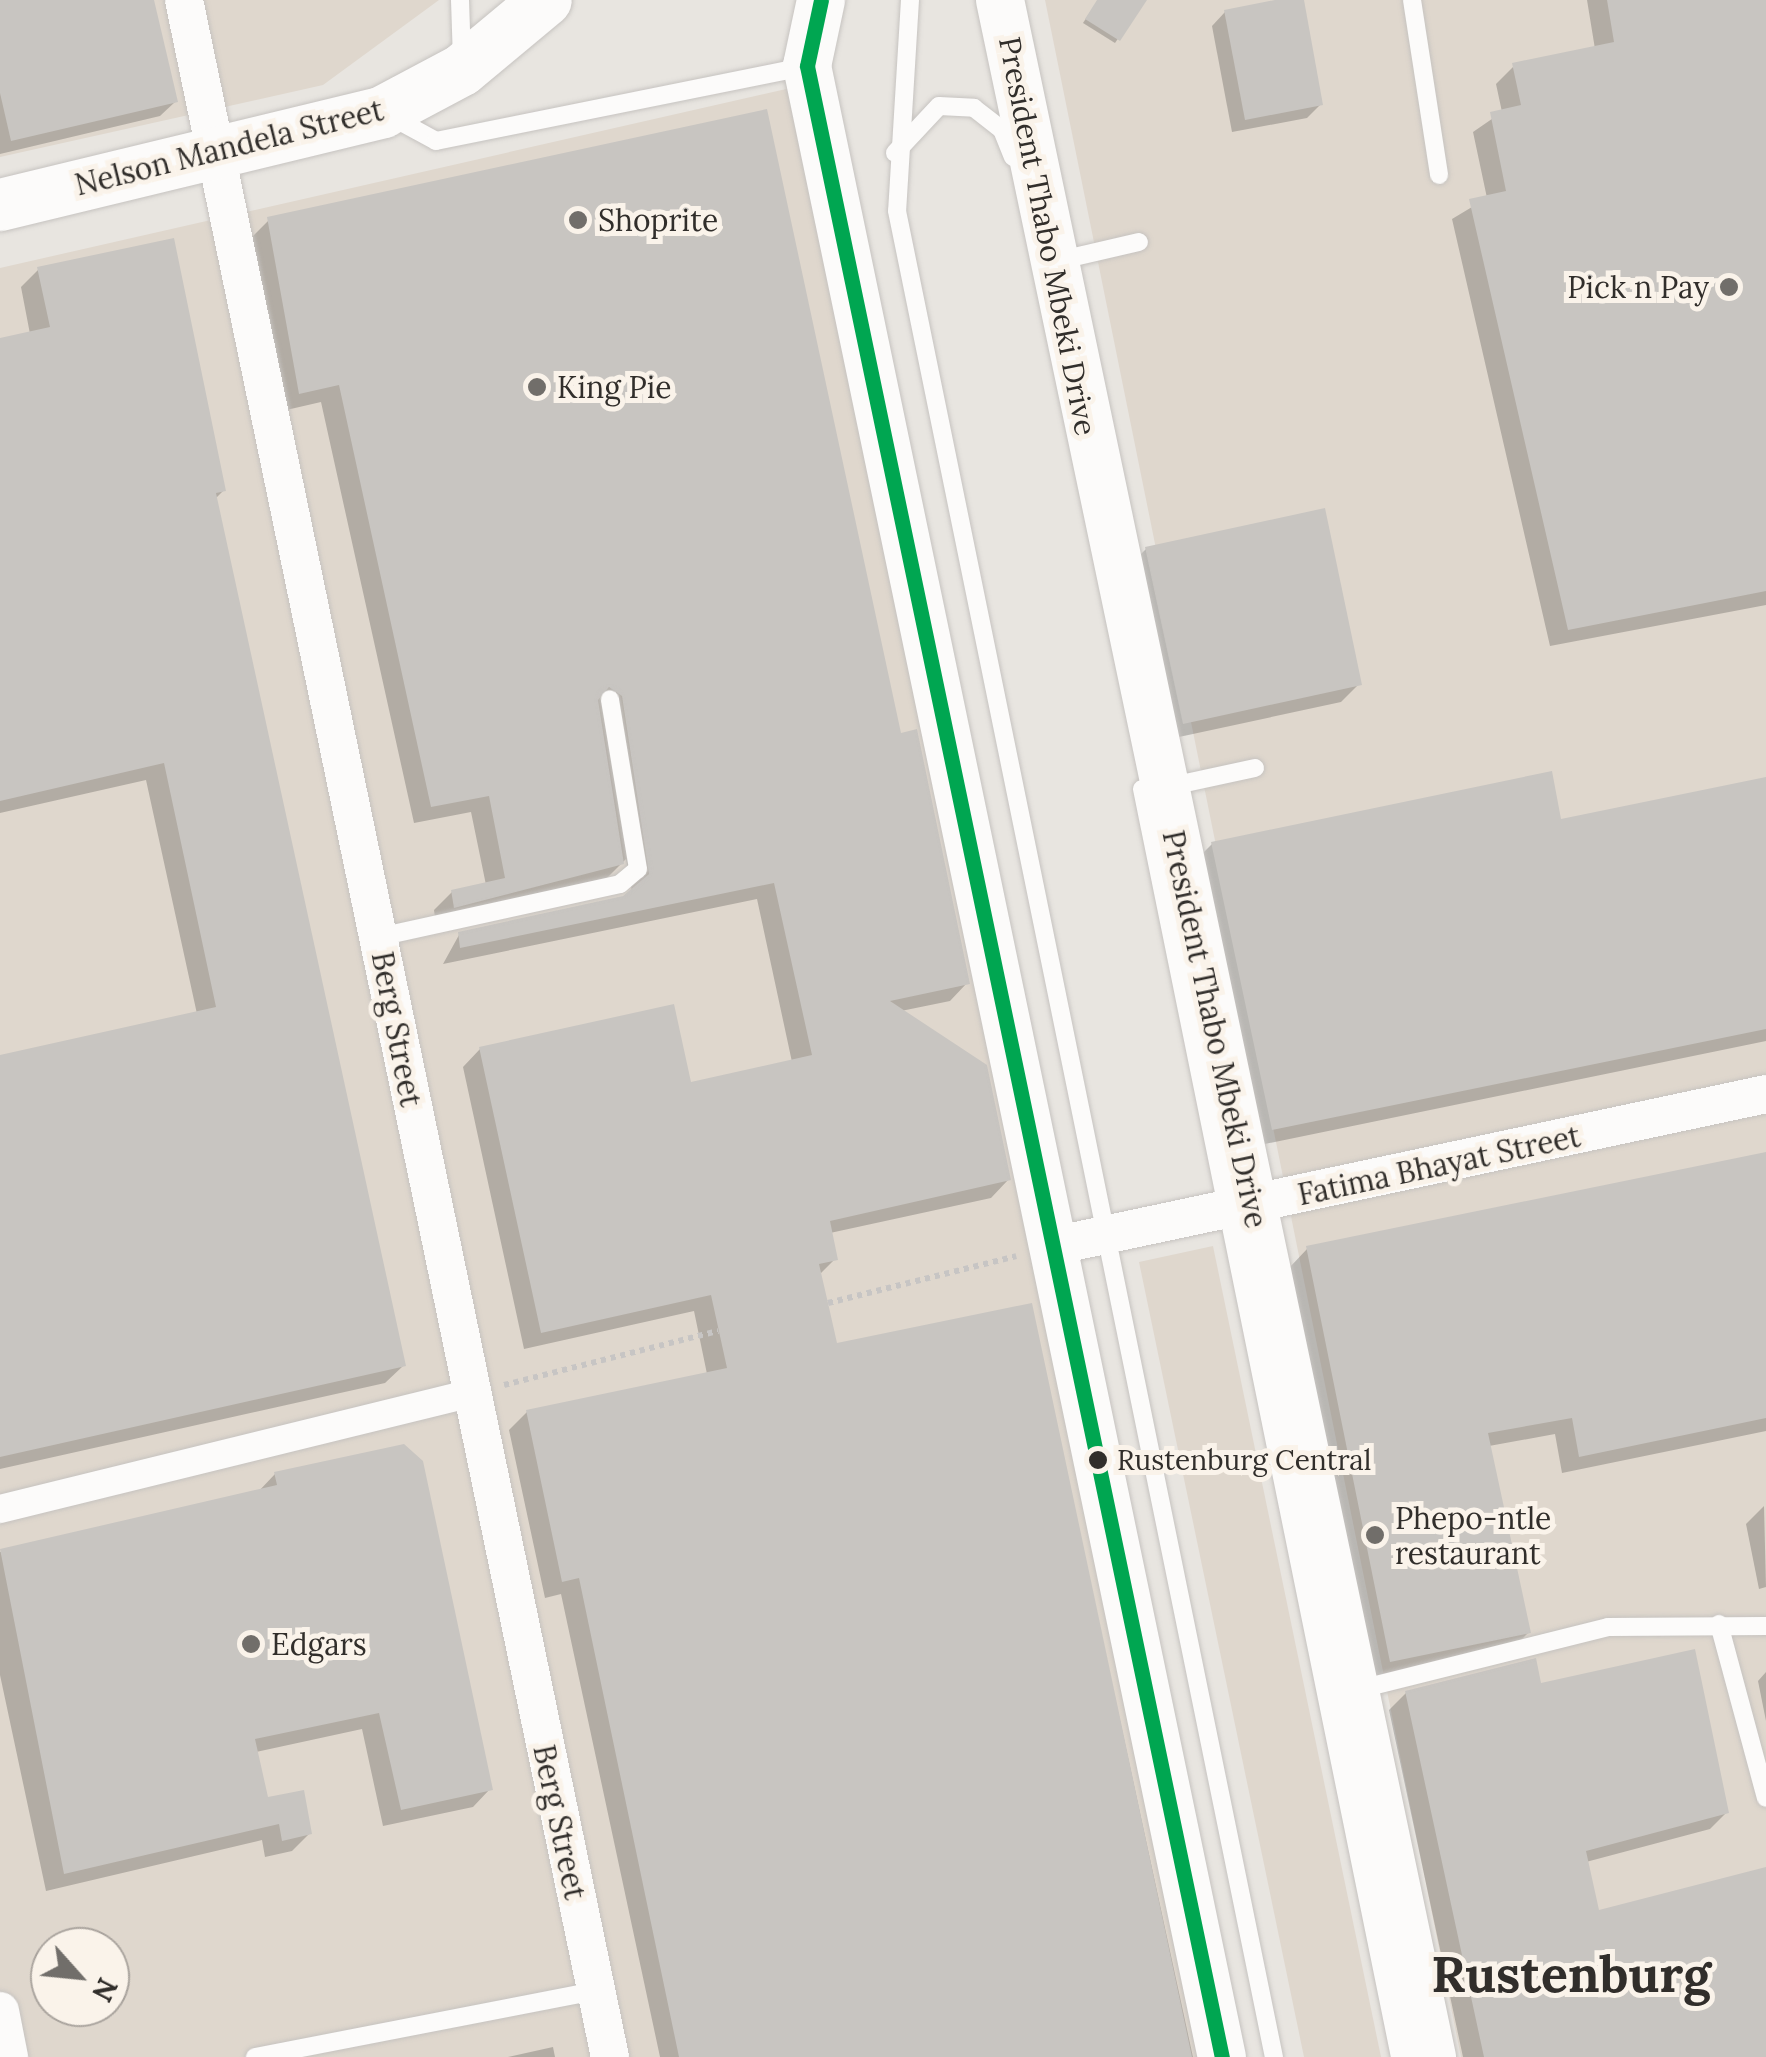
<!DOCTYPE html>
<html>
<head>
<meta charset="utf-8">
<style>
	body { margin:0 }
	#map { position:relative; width:1766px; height:2057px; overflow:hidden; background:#e8e5e0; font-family:Lora,serif }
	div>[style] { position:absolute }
	.built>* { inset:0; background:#dfd7cd }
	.shadow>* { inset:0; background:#0003 }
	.building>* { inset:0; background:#c8c5c1 }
	.path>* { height:6px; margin-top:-3px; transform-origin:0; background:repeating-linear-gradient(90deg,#c7c5c4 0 5px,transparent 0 10px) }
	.roads { filter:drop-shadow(0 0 2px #c6c3c0) drop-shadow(0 0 2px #c6c3c0) }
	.service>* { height:18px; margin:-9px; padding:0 9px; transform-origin:9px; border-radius:9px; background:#fcfbfa }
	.pedestrian>* { height:28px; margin:-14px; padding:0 14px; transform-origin:14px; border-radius:14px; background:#fcfbfa }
	.minor>* { height:38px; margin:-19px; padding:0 19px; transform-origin:19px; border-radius:19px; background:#fcfbfa }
	.tertiary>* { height:48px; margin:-24px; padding:0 24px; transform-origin:24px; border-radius:24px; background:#fcfbfa }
	.secondary>* { height:52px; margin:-26px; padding:0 26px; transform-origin:26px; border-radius:26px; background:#fcfbfa }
	.bus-1>* { height:15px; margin:-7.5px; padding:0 7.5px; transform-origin:7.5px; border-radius:7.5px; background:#00a651 }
	.dots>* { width:28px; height:28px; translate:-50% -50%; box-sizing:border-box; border:5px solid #faf3ea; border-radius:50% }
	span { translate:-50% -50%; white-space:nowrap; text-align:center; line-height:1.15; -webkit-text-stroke:10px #faf3ea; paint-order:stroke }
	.bus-label { font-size:28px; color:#312e2b }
	.left { translate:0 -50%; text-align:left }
	.street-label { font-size:30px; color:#312e2b }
	.poi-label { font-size:30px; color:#312e2b }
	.right { translate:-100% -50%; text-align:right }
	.town-label { font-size:50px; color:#312e2b; font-weight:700 }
	.north { position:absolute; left:30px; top:1927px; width:100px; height:100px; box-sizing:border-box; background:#faf3ea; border:2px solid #aaa49e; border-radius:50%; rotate:117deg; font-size:28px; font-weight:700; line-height:40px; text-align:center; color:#312e2b }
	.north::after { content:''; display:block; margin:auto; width:35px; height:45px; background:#716e6a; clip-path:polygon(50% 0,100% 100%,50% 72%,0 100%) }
</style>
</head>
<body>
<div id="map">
	<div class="built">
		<div style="clip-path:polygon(0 0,439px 0,323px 85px,0 157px)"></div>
		<div style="clip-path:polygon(1045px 0,1766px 0,1766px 2057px,1461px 2057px)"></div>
		<div style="clip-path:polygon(evenodd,795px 87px,1208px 2057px,0 2057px,0 268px,795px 87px,50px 1947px,110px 1947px,110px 2007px,50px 2007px,50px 1947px)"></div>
		<div style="clip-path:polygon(1213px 1246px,1381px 2057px,1304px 2057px,1139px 1262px)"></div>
	</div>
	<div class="shadow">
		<div style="clip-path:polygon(0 0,151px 0,176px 101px,160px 116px,0 154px)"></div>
		<div style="clip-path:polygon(1098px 0,1144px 0,1115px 43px,1083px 23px)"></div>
		<div style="clip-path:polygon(1301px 0,1320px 105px,1307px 118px,1232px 132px,1212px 26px,1225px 12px)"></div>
		<div style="clip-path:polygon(1587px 0,1766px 0,1766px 605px,1550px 646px,1452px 219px,1487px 198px,1473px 132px,1502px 112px,1496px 84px,1514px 66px,1595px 49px)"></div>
		<div style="clip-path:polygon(269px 220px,899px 736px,967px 983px,950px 1001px,901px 1011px,1008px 1180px,991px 1198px,830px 1233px,835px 1259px,819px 1275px,835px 1346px,1030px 1306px,1193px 2057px,660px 2057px,561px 1594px,545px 1598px,509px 1430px,527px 1412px,707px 1374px,694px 1311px,524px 1349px,463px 1067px,480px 1049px,689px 1085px,792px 1062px,757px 899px,443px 964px,459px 935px,624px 898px,632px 892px,626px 859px,604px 881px,436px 924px,434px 910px,452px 892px,486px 885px,471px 812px,414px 823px,321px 402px,282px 411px,251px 238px)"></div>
		<div style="clip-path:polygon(39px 269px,224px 490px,215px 499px,403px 1366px,385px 1383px,0 1469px,0 1058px,197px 1014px,146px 780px,0 813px,0 341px,30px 334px,21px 287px)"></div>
		<div style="clip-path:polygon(1146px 549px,1359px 684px,1341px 702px,1165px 740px,1128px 567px)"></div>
		<div style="clip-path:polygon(1766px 780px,1766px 1041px,1255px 1146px,1194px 862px,1212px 844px,1559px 822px)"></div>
		<div style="clip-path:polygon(1766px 1154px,1766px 1431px,1562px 1473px,1555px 1434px,1489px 1446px,1528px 1633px,1510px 1651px,1373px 1680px,1290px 1267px,1307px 1249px)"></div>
		<div style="clip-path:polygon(275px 1474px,490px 1789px,473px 1807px,383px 1826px,362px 1729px,256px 1752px,266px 1800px,310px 1833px,292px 1851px,265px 1857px,262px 1840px,46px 1891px,0 1675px,0 1552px,257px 1493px)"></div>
		<div style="clip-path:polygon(1764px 1506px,1766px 1587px,1759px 1589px,1746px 1524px)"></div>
		<div style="clip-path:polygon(1766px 1672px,1766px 1721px,1758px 1681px)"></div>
		<div style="clip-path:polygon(1539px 1686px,1727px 1812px,1710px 1829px,1586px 1862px,1597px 1913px,1766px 1870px,1766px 2057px,1463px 2057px,1389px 1710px,1406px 1693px)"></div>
		<div style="clip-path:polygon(553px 2047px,555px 2057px,508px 2057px)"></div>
	</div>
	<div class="building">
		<div style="clip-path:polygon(0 0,154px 0,178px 102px,11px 141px,0 93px)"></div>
		<div style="clip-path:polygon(1097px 0,1147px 0,1120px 41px,1085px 19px)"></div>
		<div style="clip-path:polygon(1275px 0,1304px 0,1323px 105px,1245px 120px,1224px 10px)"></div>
		<div style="clip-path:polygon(1607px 0,1766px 0,1766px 591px,1568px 630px,1469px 199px,1506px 191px,1490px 112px,1521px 105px,1512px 63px,1614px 42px)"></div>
		<div style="clip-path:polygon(767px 109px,901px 733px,917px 729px,970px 984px,890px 1001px,987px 1065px,1011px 1180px,830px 1221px,838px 1260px,819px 1264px,828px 1303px,837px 1343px,1032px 1303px,1192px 2057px,679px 2057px,579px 1578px,562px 1582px,526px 1410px,727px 1368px,711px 1295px,541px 1333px,479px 1047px,674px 1004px,691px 1082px,812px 1055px,774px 883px,460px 948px,458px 932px,623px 896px,649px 874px,622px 696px,609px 687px,598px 700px,624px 864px,454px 908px,451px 890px,505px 878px,489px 796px,431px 807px,339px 385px,299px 394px,267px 217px)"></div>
		<div style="clip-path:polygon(174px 238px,226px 491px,216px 493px,406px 1366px,0 1457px,0 1055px,216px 1007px,164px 763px,0 801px,0 338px,50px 327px,37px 267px)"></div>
		<div style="clip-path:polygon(1325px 508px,1362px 685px,1183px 724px,1145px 547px)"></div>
		<div style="clip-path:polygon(1552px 771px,1561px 819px,1766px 777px,1766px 1029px,1272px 1130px,1211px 842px)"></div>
		<div style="clip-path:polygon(1766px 1152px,1766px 1418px,1579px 1457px,1572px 1418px,1488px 1433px,1531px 1633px,1390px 1662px,1306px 1246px)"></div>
		<div style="clip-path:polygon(404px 1444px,423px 1461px,493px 1790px,401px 1810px,379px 1713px,255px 1739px,268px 1797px,304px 1790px,312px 1834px,282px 1841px,279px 1824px,64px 1874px,0 1549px,277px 1485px,274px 1472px)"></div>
		<div style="clip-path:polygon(1695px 1649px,1729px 1813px,1586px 1851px,1599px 1910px,1766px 1867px,1766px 2057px,1484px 2057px,1405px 1691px,1536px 1658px,1541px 1683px)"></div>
	</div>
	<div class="path">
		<div style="left:828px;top:1303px;width:194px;rotate:-14deg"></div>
		<div style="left:504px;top:1385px;width:221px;rotate:-14.2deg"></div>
	</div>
	<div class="roads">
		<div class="service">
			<div style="left:460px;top:0;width:60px;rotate:88.1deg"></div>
			<div style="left:910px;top:0;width:211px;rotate:93.5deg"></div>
			<div style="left:897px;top:211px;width:1884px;rotate:78.46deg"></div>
			<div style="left:1412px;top:0;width:177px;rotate:81.2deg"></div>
			<div style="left:392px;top:117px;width:50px;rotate:28.6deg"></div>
			<div style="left:436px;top:141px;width:379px;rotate:-11.4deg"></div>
			<div style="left:895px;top:153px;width:64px;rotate:-46.9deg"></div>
			<div style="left:939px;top:106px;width:35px;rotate:3deg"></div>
			<div style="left:974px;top:108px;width:36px;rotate:38deg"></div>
			<div style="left:1002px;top:130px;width:29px;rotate:68deg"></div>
			<div style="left:1057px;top:261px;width:84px;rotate:-13deg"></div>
			<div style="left:1167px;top:787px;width:90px;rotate:-12.2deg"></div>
			<div style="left:1142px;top:789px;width:1294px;rotate:78.5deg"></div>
			<div style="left:379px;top:937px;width:247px;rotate:-12.4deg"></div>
			<div style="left:620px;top:884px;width:23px;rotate:-40deg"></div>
			<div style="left:638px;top:869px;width:172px;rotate:-99.4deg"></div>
			<div style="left:1719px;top:1624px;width:180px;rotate:74.9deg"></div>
			<div style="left:1356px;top:1690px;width:260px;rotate:-14deg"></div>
			<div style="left:1608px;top:1627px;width:158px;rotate:-0.4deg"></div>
			<div style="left:255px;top:2057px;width:347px;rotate:-11deg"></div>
		</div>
		<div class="pedestrian">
			<div style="left:0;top:1509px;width:483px;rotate:-13.8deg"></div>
		</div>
		<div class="minor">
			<div style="left:184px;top:0;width:2101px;rotate:78.3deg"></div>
			<div style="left:1053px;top:1246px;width:729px;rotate:-12.03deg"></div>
			<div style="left:0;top:2011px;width:47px;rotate:78.9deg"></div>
		</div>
		<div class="tertiary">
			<div style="left:821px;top:0;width:67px;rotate:102deg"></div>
			<div style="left:807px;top:66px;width:2034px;rotate:78.23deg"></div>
			<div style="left:1000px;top:0;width:2102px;rotate:78.14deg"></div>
		</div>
		<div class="secondary">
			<div style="left:0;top:205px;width:394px;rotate:-13.6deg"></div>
			<div style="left:383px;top:112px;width:89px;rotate:-28deg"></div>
			<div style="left:462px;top:70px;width:109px;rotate:-39.8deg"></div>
		</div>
	</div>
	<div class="bus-1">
		<div style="left:821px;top:0;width:67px;rotate:102deg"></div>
		<div style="left:807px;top:66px;width:2034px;rotate:78.23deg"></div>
	</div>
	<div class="dots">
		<div style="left:578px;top:220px;background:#716e6a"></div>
		<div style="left:1729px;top:287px;background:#716e6a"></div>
		<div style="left:537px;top:387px;background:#716e6a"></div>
		<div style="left:1098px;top:1460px;background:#312e2b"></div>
		<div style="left:1375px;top:1535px;background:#716e6a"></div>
		<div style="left:251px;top:1644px;background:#716e6a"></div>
	</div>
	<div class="bus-label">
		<span class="left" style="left:1117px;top:1460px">Rustenburg Central</span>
	</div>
	<div class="street-label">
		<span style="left:229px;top:147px;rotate:-14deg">Nelson Mandela Street</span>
		<span style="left:1048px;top:236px;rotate:79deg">President Thabo Mbeki Drive</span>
		<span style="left:397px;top:1029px;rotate:79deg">Berg Street</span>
		<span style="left:1215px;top:1029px;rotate:78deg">President Thabo Mbeki Drive</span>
		<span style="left:1439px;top:1165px;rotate:-12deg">Fatima Bhayat Street</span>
		<span style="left:560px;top:1822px;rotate:78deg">Berg Street</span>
	</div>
	<div class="poi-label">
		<span class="left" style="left:598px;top:220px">Shoprite</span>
		<span class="right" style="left:1709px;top:287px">Pick n Pay</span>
		<span class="left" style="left:557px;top:387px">King Pie</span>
		<span class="left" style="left:1395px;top:1535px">Phepo-ntle<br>restaurant</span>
		<span class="left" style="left:271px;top:1644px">Edgars</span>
	</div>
	<div class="town-label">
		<span style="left:1571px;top:1975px">Rustenburg</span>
	</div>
	<div class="north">N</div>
</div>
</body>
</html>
